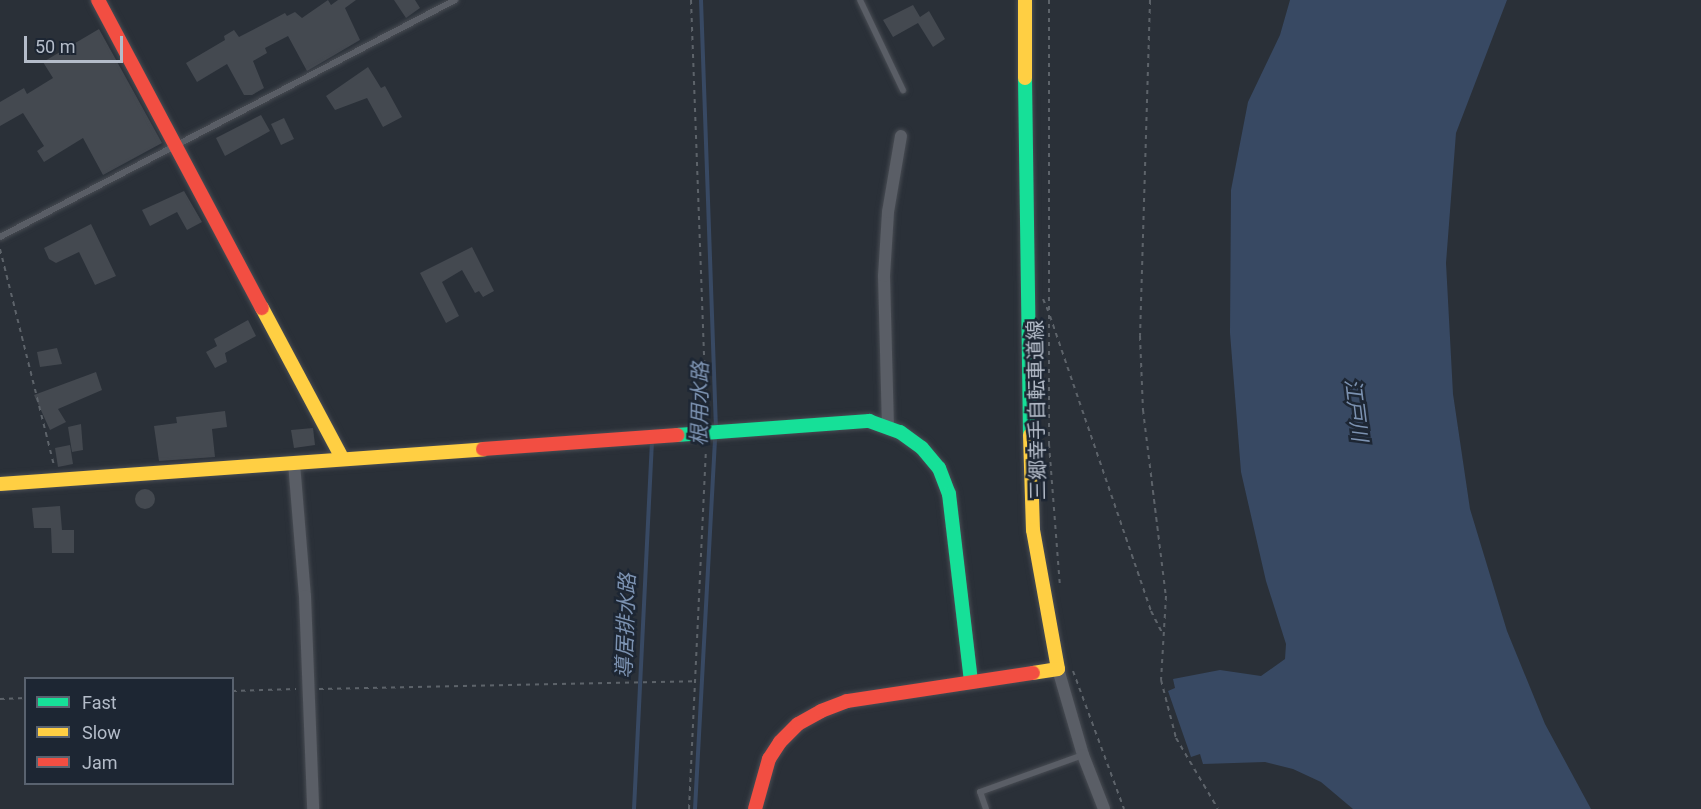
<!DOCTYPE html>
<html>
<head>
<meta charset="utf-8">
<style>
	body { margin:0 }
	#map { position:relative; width:1701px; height:809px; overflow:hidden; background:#2a3038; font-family:Roboto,"Noto Sans JP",sans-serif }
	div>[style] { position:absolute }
	.water>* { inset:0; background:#384963 }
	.stream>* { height:4px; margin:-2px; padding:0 2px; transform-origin:2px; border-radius:2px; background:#384963 }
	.building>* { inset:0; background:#444950 }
	.round { border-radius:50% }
	.path>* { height:2px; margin-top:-1px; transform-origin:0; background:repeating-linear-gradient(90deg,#5d636a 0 4.5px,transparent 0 9px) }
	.roads { filter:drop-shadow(0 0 2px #484c53) drop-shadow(0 0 2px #484c53) }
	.lane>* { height:6px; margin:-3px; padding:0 3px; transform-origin:3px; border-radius:3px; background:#5a5e66 }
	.street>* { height:12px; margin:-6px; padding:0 6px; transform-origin:6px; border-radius:6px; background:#5a5e66 }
	.fast>* { height:14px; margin:-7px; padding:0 7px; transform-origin:7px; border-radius:7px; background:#16e098 }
	.slow>* { height:14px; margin:-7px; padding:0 7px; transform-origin:7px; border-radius:7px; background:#ffcf43 }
	.jam>* { height:14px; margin:-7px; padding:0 7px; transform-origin:7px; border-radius:7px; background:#f24e42 }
	span { translate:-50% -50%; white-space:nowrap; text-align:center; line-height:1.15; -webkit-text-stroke:5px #1d2633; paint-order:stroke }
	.street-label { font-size:20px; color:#b4bcc9 }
	.water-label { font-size:21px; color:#7c92b1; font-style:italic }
	.legend { position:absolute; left:24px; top:677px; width:210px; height:108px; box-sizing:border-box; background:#1d2633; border:2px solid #59626f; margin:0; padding:8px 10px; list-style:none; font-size:18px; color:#b4bcc9 }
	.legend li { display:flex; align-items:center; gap:12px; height:30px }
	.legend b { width:30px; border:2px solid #59626f }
	.scale { position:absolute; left:24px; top:36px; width:99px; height:27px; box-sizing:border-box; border:3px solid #b4bcc9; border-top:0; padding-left:8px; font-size:18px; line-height:21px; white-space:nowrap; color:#b4bcc9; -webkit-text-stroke:4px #1d2633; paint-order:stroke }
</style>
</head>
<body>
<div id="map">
	<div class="water">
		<div style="clip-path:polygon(1290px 0,1507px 0,1456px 133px,1446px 263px,1453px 394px,1470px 509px,1507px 631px,1545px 724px,1591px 809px,1353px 809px,1321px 782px,1293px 769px,1265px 762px,1203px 764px,1200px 754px,1191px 757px,1168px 691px,1175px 688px,1173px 679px,1220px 670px,1261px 676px,1285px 659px,1286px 644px,1266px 581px,1241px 472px,1230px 333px,1231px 190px,1248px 102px,1280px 35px)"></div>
	</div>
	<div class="stream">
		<div style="left:701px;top:0;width:428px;rotate:88deg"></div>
		<div style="left:634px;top:809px;width:365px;rotate:-87.2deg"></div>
		<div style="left:695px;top:809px;width:372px;rotate:-86.9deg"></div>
	</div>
	<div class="building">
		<div style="clip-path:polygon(328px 0,331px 5px,338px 0,356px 0,345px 8px,360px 40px,307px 71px,288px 36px,265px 48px,267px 53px,253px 61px,264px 88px,252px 95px,244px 95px,227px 64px,197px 82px,186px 63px,225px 40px,224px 36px,234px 30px,239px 37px,285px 13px,287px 16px,295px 12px,302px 18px)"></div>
		<div style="clip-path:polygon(394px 0,415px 0,420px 8px,406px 18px)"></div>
		<div style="clip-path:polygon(913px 5px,920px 17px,929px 11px,945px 39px,933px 47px,918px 23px,893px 37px,883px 20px)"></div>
		<div style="clip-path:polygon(99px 29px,162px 143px,103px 175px,83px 138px,44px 162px,37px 151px,44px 146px,23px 113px,0 126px,0 102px,24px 88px,27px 94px,53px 78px,43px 62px)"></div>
		<div style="clip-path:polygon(368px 67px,381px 88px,385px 86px,402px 117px,383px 127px,367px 98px,335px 110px,326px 96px)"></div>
		<div style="clip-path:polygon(261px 115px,270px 131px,225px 156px,216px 138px)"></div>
		<div style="clip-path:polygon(284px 118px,294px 139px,281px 145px,271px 124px)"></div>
		<div style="clip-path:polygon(184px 191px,202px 222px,187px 230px,177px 212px,150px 226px,142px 210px)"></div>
		<div style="clip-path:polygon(91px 224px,116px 276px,95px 285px,79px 252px,56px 263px,49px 259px,44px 248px)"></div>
		<div style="clip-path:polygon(472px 247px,494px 291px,483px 297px,479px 291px,475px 293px,462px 270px,442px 282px,459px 316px,446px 323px,420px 273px)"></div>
		<div style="clip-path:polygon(248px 320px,256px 336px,225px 353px,227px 362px,215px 368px,206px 352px,217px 346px,214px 339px)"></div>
		<div style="clip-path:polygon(57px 348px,62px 364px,40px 367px,37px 352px)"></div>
		<div style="clip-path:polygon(96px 372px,102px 390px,58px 409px,66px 422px,50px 430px,34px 395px)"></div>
		<div style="clip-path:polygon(225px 411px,227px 427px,212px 429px,215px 457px,159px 461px,154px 426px,177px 423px,176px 417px)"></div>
		<div style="clip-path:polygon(81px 424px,83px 450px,72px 452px,68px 427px)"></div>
		<div style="clip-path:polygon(313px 428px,315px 445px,294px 448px,291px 430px)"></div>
		<div style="clip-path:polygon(70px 445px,73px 464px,58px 467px,55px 448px)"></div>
		<div class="round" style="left:135px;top:489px;width:20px;height:20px"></div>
		<div style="clip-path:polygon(60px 506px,62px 530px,74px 530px,74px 553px,52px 553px,51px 528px,34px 528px,32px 508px)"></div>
	</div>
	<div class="path">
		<div style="left:691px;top:0;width:417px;rotate:87.9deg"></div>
		<div style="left:1049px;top:0;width:444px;rotate:90deg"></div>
		<div style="left:1049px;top:444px;width:142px;rotate:85.6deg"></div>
		<div style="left:1150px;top:0;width:336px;rotate:91.7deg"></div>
		<div style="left:1140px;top:336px;width:74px;rotate:87.7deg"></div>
		<div style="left:1143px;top:410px;width:187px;rotate:83deg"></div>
		<div style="left:1166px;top:596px;width:84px;rotate:93.4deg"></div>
		<div style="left:1161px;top:680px;width:60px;rotate:75.5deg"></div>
		<div style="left:1176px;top:738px;width:82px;rotate:59.4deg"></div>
		<div style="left:0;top:249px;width:223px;rotate:76deg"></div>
		<div style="left:1043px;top:299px;width:13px;rotate:67deg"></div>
		<div style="left:1050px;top:316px;width:312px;rotate:71.1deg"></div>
		<div style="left:1151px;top:611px;width:25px;rotate:63deg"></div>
		<div style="left:1073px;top:671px;width:147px;rotate:69.7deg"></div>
		<div style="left:319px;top:689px;width:376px;rotate:-1.2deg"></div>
		<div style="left:232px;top:691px;width:64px;rotate:-1.8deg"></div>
		<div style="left:0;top:699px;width:26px;rotate:-2deg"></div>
		<div style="left:689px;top:809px;width:359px;rotate:-87.3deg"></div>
	</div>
	<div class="roads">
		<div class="lane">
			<div style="left:860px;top:0;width:100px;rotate:64.5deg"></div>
			<div style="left:0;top:237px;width:513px;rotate:-27.51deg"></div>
			<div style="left:986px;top:809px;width:18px;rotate:-109deg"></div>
			<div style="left:980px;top:792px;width:109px;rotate:-19.8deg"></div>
		</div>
		<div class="street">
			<div style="left:888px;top:428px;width:152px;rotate:-91.5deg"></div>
			<div style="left:884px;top:276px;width:64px;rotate:-86.4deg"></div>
			<div style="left:888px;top:212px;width:77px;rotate:-80.3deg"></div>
			<div style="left:294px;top:463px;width:133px;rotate:85.3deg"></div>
			<div style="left:305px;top:596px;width:213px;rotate:87.8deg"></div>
			<div style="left:1058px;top:669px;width:90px;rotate:73.8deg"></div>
			<div style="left:1083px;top:755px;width:58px;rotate:68.7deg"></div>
		</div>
		<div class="fast">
			<div style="left:1025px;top:78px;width:357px;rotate:89.2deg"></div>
			<div style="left:677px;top:435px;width:193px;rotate:-4.2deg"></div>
			<div style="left:869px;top:421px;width:33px;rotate:20deg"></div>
			<div style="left:900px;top:432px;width:27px;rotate:36deg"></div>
			<div style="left:922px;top:448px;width:26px;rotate:50deg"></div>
			<div style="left:939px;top:468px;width:28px;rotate:69deg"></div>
			<div style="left:949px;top:494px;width:189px;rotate:83.3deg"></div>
		</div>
		<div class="slow">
			<div style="left:1025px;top:0;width:78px;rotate:90deg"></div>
			<div style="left:262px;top:308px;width:170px;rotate:61.9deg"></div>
			<div style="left:1030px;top:435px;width:95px;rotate:88.2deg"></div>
			<div style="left:1033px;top:530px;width:141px;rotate:79.8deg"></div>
			<div style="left:1058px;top:669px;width:25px;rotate:171deg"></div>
			<div style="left:0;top:484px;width:484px;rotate:-4.1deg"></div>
		</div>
		<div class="jam">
			<div style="left:98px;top:0;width:349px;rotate:62deg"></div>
			<div style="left:483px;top:449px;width:195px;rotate:-4.1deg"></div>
			<div style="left:755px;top:809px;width:52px;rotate:-74.4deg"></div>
			<div style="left:769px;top:759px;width:20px;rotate:-57deg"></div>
			<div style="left:780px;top:742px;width:25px;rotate:-45deg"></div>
			<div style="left:798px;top:724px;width:26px;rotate:-29deg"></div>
			<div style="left:821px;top:711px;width:28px;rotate:-21deg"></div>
			<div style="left:847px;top:701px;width:188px;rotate:-8.6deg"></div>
		</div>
	</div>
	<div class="street-label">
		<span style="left:1037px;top:410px;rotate:-91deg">三郷幸手自転車道線</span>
	</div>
	<div class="water-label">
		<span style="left:700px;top:404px;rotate:-89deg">根用水路</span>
		<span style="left:1356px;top:410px;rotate:83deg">江戸川</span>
		<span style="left:626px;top:626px;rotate:-88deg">導居排水路</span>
	</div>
	<ul class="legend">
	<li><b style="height:8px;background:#16e098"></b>Fast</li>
	<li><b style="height:8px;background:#ffcf43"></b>Slow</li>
	<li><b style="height:8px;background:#f24e42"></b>Jam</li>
	</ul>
	<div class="scale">50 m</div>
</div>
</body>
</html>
